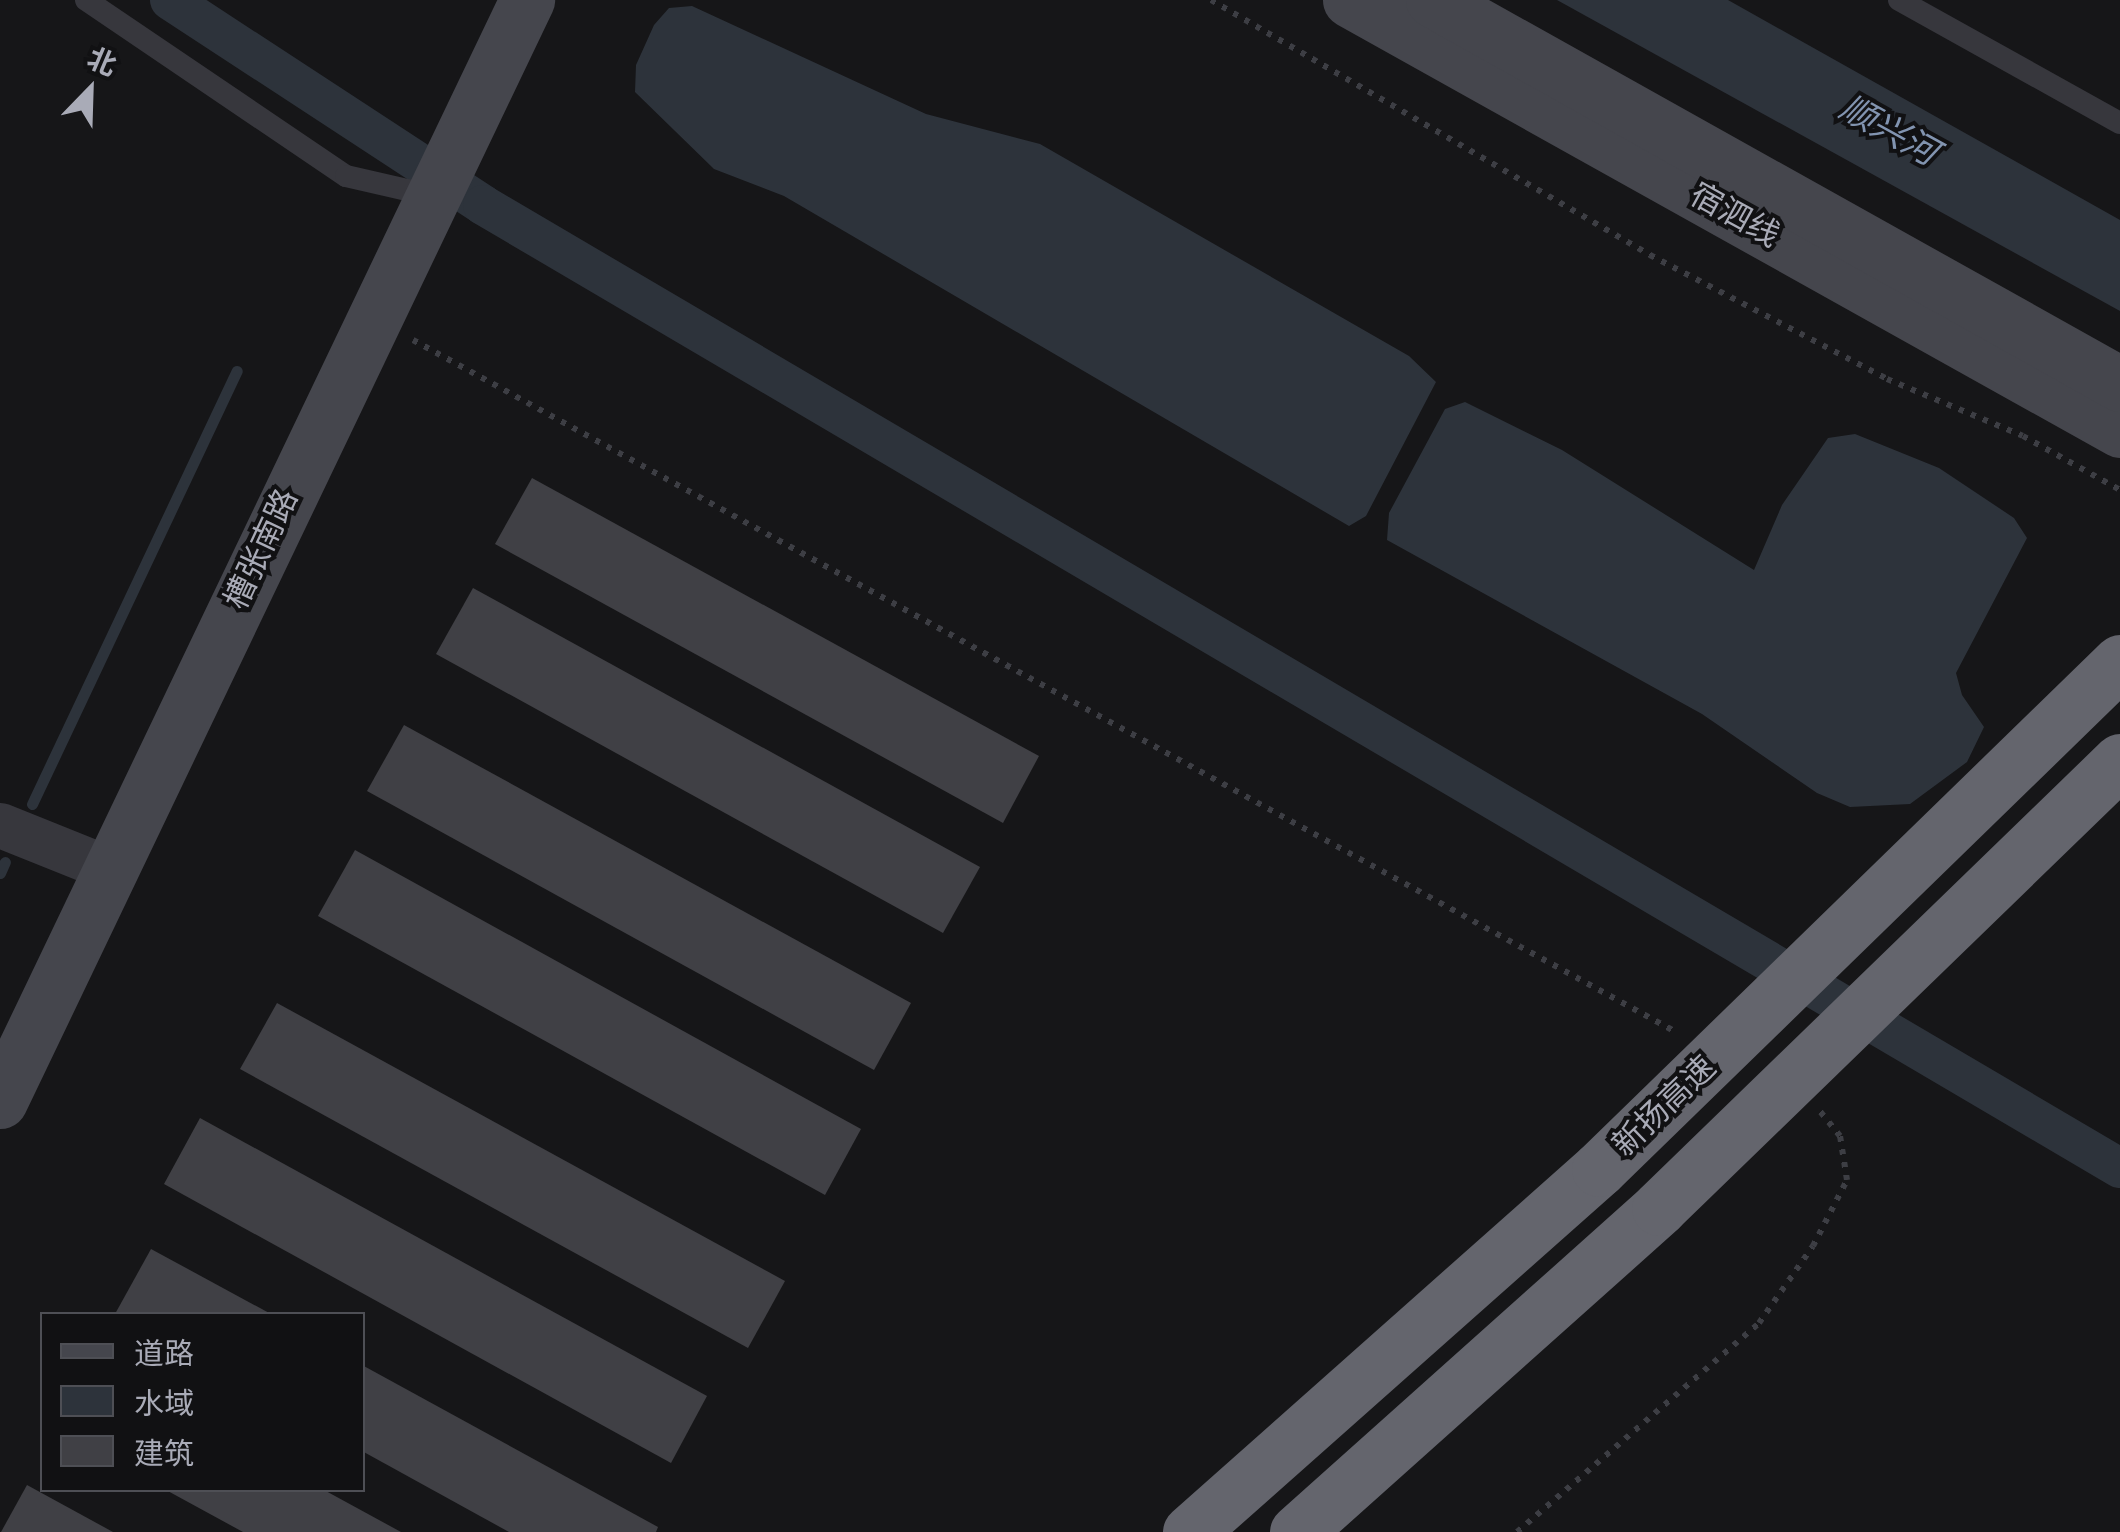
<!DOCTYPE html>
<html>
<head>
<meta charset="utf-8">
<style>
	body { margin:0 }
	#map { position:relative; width:2120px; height:1532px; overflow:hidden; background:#161618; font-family:Rubik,"Noto Sans SC",sans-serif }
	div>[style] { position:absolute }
	.water>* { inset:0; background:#2d333b }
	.stream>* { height:11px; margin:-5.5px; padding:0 5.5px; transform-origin:5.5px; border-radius:5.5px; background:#2d333b }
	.canal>* { height:40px; margin:-20px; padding:0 20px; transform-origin:20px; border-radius:20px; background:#2d333b }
	.building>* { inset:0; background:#404045 }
	.path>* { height:6px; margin-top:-3px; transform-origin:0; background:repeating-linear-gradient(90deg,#3d3e44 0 5px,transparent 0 13px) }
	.service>* { height:22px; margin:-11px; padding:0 11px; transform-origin:11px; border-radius:11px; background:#37373d }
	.minor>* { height:45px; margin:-22.5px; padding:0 22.5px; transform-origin:22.5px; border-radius:22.5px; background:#37373d }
	.secondary>* { height:55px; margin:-27.5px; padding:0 27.5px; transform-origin:27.5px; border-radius:27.5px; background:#45464d }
	.motorway>* { height:55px; margin:-27.5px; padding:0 27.5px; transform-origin:27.5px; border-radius:27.5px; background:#64656d }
	.motorway-bridge>* { height:55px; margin:-27.5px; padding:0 27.5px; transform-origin:27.5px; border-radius:27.5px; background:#64656d }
	span { translate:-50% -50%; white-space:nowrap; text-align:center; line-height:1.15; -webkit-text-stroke:8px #111113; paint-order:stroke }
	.street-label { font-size:32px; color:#a9abb7 }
	.water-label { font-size:35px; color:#8294b0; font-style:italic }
	.legend { position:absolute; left:40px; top:1312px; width:325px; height:180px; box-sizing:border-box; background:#111113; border:2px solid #4e4f55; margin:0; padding:12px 18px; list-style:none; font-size:30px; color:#a9abb7 }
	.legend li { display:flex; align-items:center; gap:20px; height:50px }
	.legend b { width:50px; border:2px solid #4e4f55 }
	.north { position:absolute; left:40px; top:40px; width:100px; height:100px; -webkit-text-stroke:8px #111113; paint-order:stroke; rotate:23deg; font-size:28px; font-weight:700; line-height:40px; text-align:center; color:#a9abb7 }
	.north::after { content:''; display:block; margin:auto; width:35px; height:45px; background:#a9abb7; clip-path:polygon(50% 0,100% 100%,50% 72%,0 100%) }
</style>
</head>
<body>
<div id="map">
	<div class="water">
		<div style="clip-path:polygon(1557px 0,1728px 0,2120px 220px,2120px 311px)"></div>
		<div style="clip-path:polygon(692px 6px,926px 114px,1040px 144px,1409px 356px,1436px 382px,1366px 516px,1349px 526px,784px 196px,714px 169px,635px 92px,636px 65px,654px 25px,669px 8px)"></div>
		<div style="clip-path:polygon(1465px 402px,1562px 450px,1754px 570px,1782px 505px,1828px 438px,1855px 434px,1939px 468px,2014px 518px,2027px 538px,1956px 673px,1962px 695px,1984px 727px,1967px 762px,1910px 804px,1850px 807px,1817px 793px,1702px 714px,1387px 540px,1389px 513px,1445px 409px)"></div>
	</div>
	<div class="stream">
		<div style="left:32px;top:804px;width:479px;rotate:-64.7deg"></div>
		<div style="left:0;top:873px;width:12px;rotate:-66deg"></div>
	</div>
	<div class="canal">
		<div style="left:170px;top:0;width:374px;rotate:33.2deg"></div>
		<div style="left:483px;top:205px;width:1899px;rotate:30.47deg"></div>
	</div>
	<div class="building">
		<div style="clip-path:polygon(532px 478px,1039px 756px,1003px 823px,495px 544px)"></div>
		<div style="clip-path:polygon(473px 588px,980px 867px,943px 933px,436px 654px)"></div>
		<div style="clip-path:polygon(404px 725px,911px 1003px,874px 1070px,367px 791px)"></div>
		<div style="clip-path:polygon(355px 850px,861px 1129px,825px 1195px,318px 916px)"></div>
		<div style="clip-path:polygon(277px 1003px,785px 1281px,748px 1348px,240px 1069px)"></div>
		<div style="clip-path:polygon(200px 1118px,707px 1396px,671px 1463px,164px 1184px)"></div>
		<div style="clip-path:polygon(151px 1249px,271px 1314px,115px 1314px)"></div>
		<div style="clip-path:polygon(362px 1365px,658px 1527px,656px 1532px,509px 1532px,362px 1451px)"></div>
		<div style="clip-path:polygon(27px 1485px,113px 1532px,1px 1532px)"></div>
		<div style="clip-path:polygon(166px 1490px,324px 1490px,401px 1532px,243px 1532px)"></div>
	</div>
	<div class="path">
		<div style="left:1211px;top:0;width:508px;rotate:30.15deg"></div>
		<div style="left:1650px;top:255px;width:267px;rotate:27.6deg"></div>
		<div style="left:1887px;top:379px;width:147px;rotate:22.7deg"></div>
		<div style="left:2023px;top:436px;width:111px;rotate:29.1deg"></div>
		<div style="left:413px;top:340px;width:1438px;rotate:28.72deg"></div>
		<div style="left:1517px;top:1532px;width:320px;rotate:-40.8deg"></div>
		<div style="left:1759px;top:1323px;width:94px;rotate:-55deg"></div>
		<div style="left:1813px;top:1246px;width:74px;rotate:-62.7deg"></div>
		<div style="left:1847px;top:1180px;width:45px;rotate:-99deg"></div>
		<div style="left:1840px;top:1136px;width:32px;rotate:-129deg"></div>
	</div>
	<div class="service">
		<div style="left:86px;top:0;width:314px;rotate:34.1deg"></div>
		<div style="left:346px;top:176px;width:85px;rotate:12.9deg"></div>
		<div style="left:1899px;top:0;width:253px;rotate:29.1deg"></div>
	</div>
	<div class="minor">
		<div style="left:0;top:825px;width:118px;rotate:21.8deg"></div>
	</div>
	<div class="secondary">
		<div style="left:1350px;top:0;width:882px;rotate:29.18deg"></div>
		<div style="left:1433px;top:0;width:787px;rotate:29.2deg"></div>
		<div style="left:0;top:1101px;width:1221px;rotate:-64.42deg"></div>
	</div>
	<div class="motorway">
		<div style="left:1190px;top:1532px;width:547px;rotate:-41.59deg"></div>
		<div style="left:1297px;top:1532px;width:486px;rotate:-41.8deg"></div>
	</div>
	<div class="motorway-bridge">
		<div style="left:1599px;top:1169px;width:727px;rotate:-44.22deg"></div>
		<div style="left:1659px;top:1208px;width:642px;rotate:-44.12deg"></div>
	</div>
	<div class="street-label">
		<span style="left:1735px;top:215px;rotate:29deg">宿泗线</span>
		<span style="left:261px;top:549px;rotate:-65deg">槽张南路</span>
		<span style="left:1664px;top:1106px;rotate:-44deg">新扬高速</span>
	</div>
	<div class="water-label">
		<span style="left:1889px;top:130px;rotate:29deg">顺兴河</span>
	</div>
	<ul class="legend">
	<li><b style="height:12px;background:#45464d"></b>道路</li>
	<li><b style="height:28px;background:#2d333b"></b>水域</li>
	<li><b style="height:28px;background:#404045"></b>建筑</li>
	</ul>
	<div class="north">北</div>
</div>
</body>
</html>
